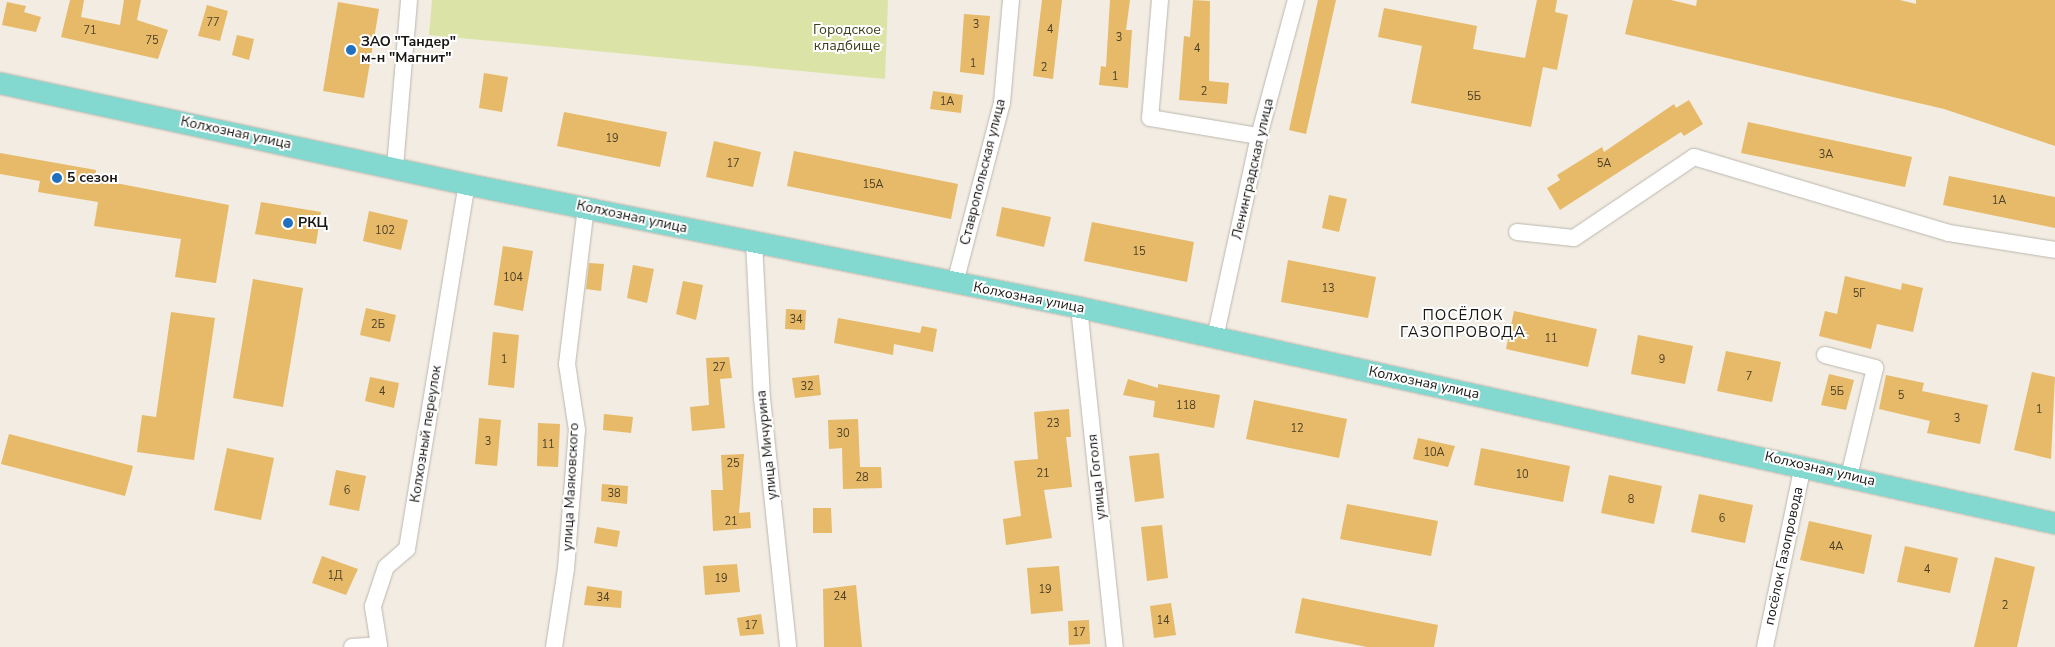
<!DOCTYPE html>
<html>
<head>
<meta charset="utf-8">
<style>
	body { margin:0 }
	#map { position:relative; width:2055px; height:647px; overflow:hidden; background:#f2ece2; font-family:"Nunito Sans",sans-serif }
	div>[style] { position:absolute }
	.green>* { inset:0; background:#dbe4a6 }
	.building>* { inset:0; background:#e6ba68 }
	.roads { filter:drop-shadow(0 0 1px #bcb7ad) drop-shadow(0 0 1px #bcb7ad) }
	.minor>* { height:16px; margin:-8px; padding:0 8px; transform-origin:8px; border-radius:8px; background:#fff }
	.major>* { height:21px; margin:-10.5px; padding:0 10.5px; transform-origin:10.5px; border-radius:10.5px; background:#83d9d0 }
	.dots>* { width:14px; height:14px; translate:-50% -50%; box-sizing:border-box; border:2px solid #fff; border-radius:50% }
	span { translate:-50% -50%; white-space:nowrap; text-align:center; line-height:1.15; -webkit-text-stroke:4px #fff; paint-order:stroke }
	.number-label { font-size:11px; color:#4c3f28 }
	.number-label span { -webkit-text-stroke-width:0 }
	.park-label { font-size:14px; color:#3b3f1a }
	.poi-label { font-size:14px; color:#181613; font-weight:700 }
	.left { translate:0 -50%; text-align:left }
	.street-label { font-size:14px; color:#181613 }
	.neighbourhood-label { font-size:15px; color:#181613; letter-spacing:1px }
</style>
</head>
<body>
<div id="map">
	<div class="green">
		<div style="clip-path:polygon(432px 0,888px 0,885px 79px,429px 35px)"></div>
	</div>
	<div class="building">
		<div style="clip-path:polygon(70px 0,84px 0,81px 17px,120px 25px,124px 0,141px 0,137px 20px,168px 30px,158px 59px,61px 37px)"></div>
		<div style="clip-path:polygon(1042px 0,1062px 0,1053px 79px,1033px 76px)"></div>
		<div style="clip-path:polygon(1110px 0,1130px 0,1126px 30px,1132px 30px,1128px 88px,1099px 85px,1101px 66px,1106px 67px)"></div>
		<div style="clip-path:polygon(1193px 0,1210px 1px,1209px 81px,1229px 83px,1227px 104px,1179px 100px,1184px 36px,1190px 37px)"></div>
		<div style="clip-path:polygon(1318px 0,1336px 0,1306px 134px,1289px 130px)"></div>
		<div style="clip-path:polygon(1537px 0,1557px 0,1555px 12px,1568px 15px,1557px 70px,1543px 67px,1531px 127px,1411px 103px,1422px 46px,1378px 37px,1384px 8px,1477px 26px,1473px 49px,1525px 58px)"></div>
		<div style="clip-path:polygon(1633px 0,1671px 0,1696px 6px,1697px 0,1900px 0,1916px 4px,1916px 0,2055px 0,2055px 146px,1944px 109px,1625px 34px)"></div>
		<div style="clip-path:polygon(7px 2px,26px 6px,24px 12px,41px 17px,36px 32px,2px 25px)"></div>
		<div style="clip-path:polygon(338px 2px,379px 9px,364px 98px,323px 91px)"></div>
		<div style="clip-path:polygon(207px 5px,228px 11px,220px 41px,198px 36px)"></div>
		<div style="clip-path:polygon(964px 14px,990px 16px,984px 75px,960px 72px)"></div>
		<div style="clip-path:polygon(237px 35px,254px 39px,249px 60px,232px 55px)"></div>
		<div style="clip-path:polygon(484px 73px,508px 77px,502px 112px,479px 108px)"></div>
		<div style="clip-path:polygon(933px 91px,963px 95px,961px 113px,930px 109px)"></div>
		<div style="clip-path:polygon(1689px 100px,1703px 124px,1684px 136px,1681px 132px,1560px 210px,1547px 188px,1560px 180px,1557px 175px,1602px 147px,1604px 152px,1674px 104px,1676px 108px)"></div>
		<div style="clip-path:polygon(564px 112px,667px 132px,660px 167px,557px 146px)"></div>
		<div style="clip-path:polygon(1748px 122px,1912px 157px,1905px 187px,1741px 153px)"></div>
		<div style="clip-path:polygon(714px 141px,761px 152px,753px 187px,706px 177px)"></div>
		<div style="clip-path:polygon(794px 151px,958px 184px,951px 219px,787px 186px)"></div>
		<div style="clip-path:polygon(0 153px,96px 170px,95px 179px,229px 205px,216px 283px,175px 277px,181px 239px,94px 226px,98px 202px,38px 192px,40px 181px,0 174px)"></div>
		<div style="clip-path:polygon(1949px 176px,2055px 197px,2055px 228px,1943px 205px)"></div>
		<div style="clip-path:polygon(1329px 195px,1347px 199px,1339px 232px,1322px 228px)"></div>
		<div style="clip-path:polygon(261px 202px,321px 212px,316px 244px,255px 234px)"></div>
		<div style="clip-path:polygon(1002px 207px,1051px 217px,1044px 247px,996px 236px)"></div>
		<div style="clip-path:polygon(369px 211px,408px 220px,401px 250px,363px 241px)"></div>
		<div style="clip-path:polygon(1092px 222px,1194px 242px,1187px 282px,1084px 261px)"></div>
		<div style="clip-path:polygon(503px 246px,533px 251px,523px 311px,494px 305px)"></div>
		<div style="clip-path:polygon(1288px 260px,1376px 277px,1368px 318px,1281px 302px)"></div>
		<div style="clip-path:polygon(589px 263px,604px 264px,601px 291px,586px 289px)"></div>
		<div style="clip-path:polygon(633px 265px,654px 269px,647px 303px,627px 298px)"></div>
		<div style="clip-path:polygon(1845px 276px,1901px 290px,1902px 283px,1923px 288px,1913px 332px,1877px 324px,1871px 349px,1819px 336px,1825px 311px,1837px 314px)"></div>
		<div style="clip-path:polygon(253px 279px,303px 288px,283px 407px,233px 398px)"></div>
		<div style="clip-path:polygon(683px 281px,703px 285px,696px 320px,676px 314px)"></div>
		<div style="clip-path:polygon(366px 308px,396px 315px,390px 342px,360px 335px)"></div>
		<div style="clip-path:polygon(786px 309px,806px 310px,805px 330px,785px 329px)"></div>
		<div style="clip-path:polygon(1514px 311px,1597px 329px,1588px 367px,1506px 349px)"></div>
		<div style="clip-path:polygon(171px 312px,215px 318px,194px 460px,137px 452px,142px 415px,156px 417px)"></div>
		<div style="clip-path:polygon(838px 318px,920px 333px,922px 326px,937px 329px,933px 352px,894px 344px,893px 355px,834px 343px)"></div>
		<div style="clip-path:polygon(493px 332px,519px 335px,514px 388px,488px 385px)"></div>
		<div style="clip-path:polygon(1638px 335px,1693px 346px,1685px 384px,1631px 374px)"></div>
		<div style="clip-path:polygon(1726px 351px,1781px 362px,1772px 402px,1717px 391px)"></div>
		<div style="clip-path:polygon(729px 357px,732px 378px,720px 379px,725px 428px,692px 431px,690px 407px,709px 405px,706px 358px)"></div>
		<div style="clip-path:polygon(2032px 372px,2055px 377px,2051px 459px,2014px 450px)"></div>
		<div style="clip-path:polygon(1829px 374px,1854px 380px,1846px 410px,1821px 405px)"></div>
		<div style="clip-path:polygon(819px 375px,821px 395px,795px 398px,792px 378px)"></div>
		<div style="clip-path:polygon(1886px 375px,1924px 383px,1922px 391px,1988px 405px,1980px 444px,1927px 433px,1930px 421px,1879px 409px)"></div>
		<div style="clip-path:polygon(370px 377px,399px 383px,394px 408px,365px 401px)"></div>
		<div style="clip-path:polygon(1128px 379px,1158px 388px,1158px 384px,1220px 395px,1214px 428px,1153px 417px,1155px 401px,1123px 395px)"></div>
		<div style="clip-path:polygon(1254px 400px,1347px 419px,1339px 458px,1246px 439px)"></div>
		<div style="clip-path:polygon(1069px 409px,1071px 437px,1066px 437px,1072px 487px,1044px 490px,1052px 538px,1006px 545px,1003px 519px,1021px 516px,1014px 461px,1038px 459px,1034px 412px)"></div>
		<div style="clip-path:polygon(604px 414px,633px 417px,631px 433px,603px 430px)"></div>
		<div style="clip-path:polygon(479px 418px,501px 420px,497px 466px,475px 464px)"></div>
		<div style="clip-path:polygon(858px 419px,860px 467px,881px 467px,882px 488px,843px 489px,842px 448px,829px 449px,828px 420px)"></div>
		<div style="clip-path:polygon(538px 423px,560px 424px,558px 467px,537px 466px)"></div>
		<div style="clip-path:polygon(9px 434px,133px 466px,125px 496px,1px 464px)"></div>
		<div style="clip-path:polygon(1418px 438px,1455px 446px,1448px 467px,1413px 459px)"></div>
		<div style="clip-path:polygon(227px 448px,274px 458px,261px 520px,214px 510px)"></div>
		<div style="clip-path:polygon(1481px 448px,1570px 466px,1563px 502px,1474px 485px)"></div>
		<div style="clip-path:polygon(1159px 453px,1164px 498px,1135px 502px,1129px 456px)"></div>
		<div style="clip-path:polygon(744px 454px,739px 513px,750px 512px,751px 528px,713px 531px,711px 490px,723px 490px,721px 455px)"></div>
		<div style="clip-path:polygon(336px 470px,366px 476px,359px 511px,329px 505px)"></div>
		<div style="clip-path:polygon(1609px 475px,1662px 486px,1654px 524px,1601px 513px)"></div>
		<div style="clip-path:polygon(602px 484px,628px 486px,627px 504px,601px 501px)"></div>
		<div style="clip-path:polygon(1699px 494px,1753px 505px,1745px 543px,1691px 532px)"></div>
		<div style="clip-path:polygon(1347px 504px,1438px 521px,1431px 556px,1340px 539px)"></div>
		<div style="clip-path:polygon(813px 508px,831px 508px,832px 533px,813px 533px)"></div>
		<div style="clip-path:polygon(1809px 521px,1872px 535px,1864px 574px,1800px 560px)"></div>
		<div style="clip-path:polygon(1162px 525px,1168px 578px,1147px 581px,1141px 527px)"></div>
		<div style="clip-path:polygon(597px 527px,620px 531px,617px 547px,594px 543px)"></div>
		<div style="clip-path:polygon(1905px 546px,1958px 558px,1950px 593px,1897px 582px)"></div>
		<div style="clip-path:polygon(322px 556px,358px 569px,346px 595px,312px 583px)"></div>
		<div style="clip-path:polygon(1995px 557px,2035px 567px,2017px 647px,1974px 647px)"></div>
		<div style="clip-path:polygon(737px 564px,740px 592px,705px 595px,703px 566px)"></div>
		<div style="clip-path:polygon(1059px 566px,1063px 611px,1031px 614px,1027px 568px)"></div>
		<div style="clip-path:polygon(856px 585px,862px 647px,824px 647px,823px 589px)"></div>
		<div style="clip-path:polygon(587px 586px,622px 591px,621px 608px,584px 605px)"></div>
		<div style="clip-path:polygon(1302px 598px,1438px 625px,1434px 647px,1367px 647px,1295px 633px)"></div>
		<div style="clip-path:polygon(1171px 603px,1176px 635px,1154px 638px,1150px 606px)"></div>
		<div style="clip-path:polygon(761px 614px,764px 634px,740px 636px,737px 618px)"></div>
		<div style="clip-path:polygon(1089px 620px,1090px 644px,1069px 645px,1068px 621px)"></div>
	</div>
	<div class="roads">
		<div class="minor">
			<div style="left:1160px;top:0;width:118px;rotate:94.8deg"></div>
			<div style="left:1150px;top:118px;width:110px;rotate:9.4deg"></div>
			<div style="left:395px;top:167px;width:168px;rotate:-85.2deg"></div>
			<div style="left:1517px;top:232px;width:57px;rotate:6deg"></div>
			<div style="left:1574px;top:238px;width:145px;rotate:-34deg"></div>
			<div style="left:1694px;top:157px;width:266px;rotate:16.6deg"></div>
			<div style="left:1949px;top:233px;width:107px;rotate:9.1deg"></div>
			<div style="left:754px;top:242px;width:156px;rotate:87.1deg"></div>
			<div style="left:762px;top:398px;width:250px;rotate:84deg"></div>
			<div style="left:955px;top:283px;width:186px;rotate:-75.4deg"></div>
			<div style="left:1002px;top:103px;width:103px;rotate:-85deg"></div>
			<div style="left:1079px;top:307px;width:342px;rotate:84deg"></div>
			<div style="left:1215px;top:338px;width:207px;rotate:-77.7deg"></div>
			<div style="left:1259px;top:136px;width:141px;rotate:-74.8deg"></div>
			<div style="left:1825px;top:355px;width:52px;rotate:14.6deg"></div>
			<div style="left:1875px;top:368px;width:111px;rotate:103.5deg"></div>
			<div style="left:352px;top:647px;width:27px;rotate:-4deg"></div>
			<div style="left:379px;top:645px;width:39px;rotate:-99deg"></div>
			<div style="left:373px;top:606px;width:41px;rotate:-71.6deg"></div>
			<div style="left:386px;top:567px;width:28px;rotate:-41deg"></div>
			<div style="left:407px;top:549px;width:370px;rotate:-80.7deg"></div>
			<div style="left:554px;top:647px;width:79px;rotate:-81.3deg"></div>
			<div style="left:566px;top:569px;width:139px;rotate:-85.5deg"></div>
			<div style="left:577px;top:430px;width:67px;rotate:-98.6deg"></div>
			<div style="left:567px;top:364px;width:158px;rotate:-83.1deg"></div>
			<div style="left:1765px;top:647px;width:186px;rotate:-78.2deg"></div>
		</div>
		<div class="major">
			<div style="left:0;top:83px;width:478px;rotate:12.2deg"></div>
			<div style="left:467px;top:184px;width:624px;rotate:11.36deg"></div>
			<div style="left:1079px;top:307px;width:1000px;rotate:12.48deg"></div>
		</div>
	</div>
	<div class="dots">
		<div style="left:351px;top:50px;background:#2070bf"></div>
		<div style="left:57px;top:178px;background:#2070bf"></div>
		<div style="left:288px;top:223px;background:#2070bf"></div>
	</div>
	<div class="number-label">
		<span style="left:213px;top:23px">77</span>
		<span style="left:976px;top:25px">3</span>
		<span style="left:1050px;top:30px">4</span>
		<span style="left:90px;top:31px">71</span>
		<span style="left:1119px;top:38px">3</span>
		<span style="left:152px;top:41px">75</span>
		<span style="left:1197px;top:49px">4</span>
		<span style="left:973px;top:64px">1</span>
		<span style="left:1044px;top:68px">2</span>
		<span style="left:1115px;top:77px">1</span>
		<span style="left:1204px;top:92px">2</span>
		<span style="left:1474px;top:97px">5Б</span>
		<span style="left:947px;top:102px">1А</span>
		<span style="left:612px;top:139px">19</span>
		<span style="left:1826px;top:155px">3А</span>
		<span style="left:733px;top:164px">17</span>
		<span style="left:1604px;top:164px">5А</span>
		<span style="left:873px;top:185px">15А</span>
		<span style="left:1999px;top:201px">1А</span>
		<span style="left:385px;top:231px">102</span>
		<span style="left:1139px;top:252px">15</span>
		<span style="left:513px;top:278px">104</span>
		<span style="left:1328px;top:289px">13</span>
		<span style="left:1859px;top:294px">5Г</span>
		<span style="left:796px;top:320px">34</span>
		<span style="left:378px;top:325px">2Б</span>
		<span style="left:1551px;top:339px">11</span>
		<span style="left:504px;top:360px">1</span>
		<span style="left:1662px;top:360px">9</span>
		<span style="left:719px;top:368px">27</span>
		<span style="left:1749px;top:377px">7</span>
		<span style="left:807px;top:387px">32</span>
		<span style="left:382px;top:392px">4</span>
		<span style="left:1837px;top:392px">5Б</span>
		<span style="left:1901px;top:396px">5</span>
		<span style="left:1186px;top:406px">118</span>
		<span style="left:2039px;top:410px">1</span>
		<span style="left:1957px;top:419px">3</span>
		<span style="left:1053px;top:424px">23</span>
		<span style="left:1297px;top:429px">12</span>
		<span style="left:843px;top:434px">30</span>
		<span style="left:488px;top:442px">3</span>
		<span style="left:548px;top:445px">11</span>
		<span style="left:1434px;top:453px">10А</span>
		<span style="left:733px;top:464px">25</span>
		<span style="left:1043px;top:474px">21</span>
		<span style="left:1522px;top:475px">10</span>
		<span style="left:862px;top:478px">28</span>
		<span style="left:347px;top:491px">6</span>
		<span style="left:614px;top:494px">38</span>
		<span style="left:1631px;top:500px">8</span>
		<span style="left:1722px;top:519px">6</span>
		<span style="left:731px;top:522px">21</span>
		<span style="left:1836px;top:547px">4А</span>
		<span style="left:1927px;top:570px">4</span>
		<span style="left:335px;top:576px">1Д</span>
		<span style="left:721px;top:579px">19</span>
		<span style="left:1045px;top:590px">19</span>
		<span style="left:840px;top:597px">24</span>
		<span style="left:603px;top:598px">34</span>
		<span style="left:2005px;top:606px">2</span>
		<span style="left:1163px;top:621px">14</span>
		<span style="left:751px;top:626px">17</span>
		<span style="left:1079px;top:633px">17</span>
	</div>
	<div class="park-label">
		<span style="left:847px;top:38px">Городское<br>кладбище</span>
	</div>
	<div class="poi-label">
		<span class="left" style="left:361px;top:50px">ЗАО "Тандер"<br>м-н "Магнит"</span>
		<span class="left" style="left:67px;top:178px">5 сезон</span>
		<span class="left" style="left:298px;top:223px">РКЦ</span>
	</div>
	<div class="street-label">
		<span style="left:236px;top:133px;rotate:12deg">Колхозная улица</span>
		<span style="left:1253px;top:169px;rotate:-77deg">Ленинградская улица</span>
		<span style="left:983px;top:172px;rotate:-76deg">Ставропольская улица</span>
		<span style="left:632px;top:217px;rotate:12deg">Колхозная улица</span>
		<span style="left:1029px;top:298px;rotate:11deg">Колхозная улица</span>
		<span style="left:1424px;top:383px;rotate:12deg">Колхозная улица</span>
		<span style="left:426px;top:434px;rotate:-81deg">Колхозный переулок</span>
		<span style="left:767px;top:445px;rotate:-96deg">улица Мичурина</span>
		<span style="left:1820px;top:469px;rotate:13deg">Колхозная улица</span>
		<span style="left:1097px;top:477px;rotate:-96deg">улица Гоголя</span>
		<span style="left:571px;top:487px;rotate:-87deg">улица Маяковского</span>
		<span style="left:1784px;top:556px;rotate:-78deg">посёлок Газопровода</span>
	</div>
	<div class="neighbourhood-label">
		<span style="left:1463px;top:324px">ПОСЁЛОК<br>ГАЗОПРОВОДА</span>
	</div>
</div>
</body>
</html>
